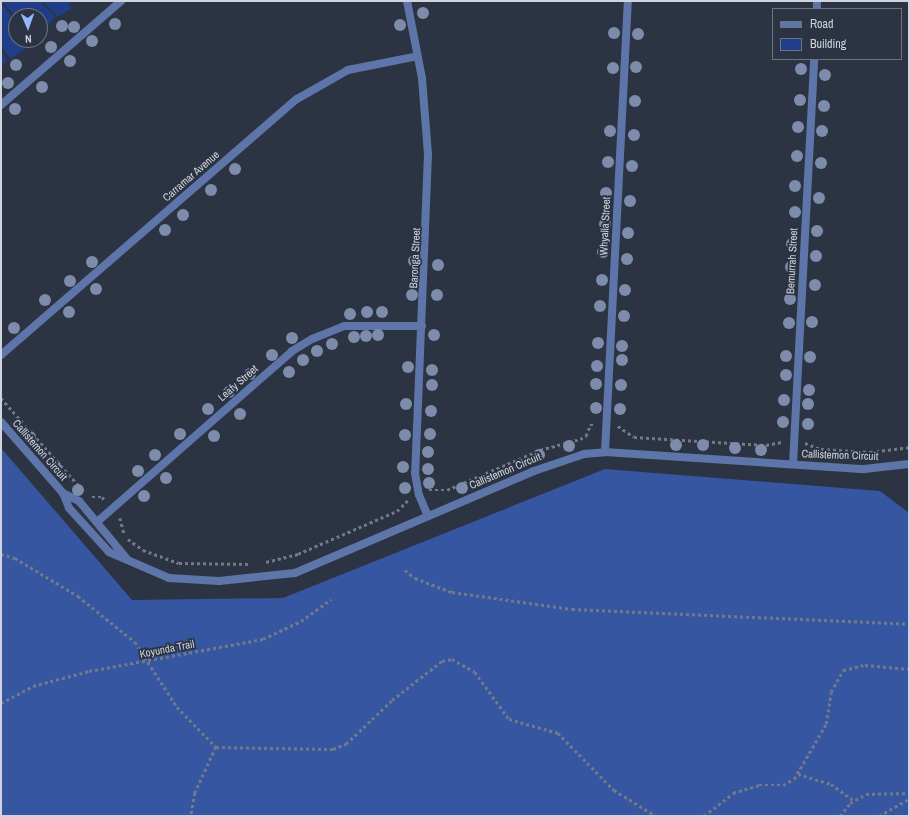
<!DOCTYPE html>
<html>
<head>
<meta charset="utf-8">
<style>
	body { margin:0 }
	#map { position:relative; width:910px; height:817px; overflow:hidden; background:#2c3443; font-family:"Archivo Narrow",sans-serif }
	div>[style] { position:absolute }
	.forest>* { inset:0; background:#3656a2 }
	.building>* { inset:0; background:#203d87 }
	.path>* { height:2.5px; margin-top:-1.25px; transform-origin:0; background:repeating-linear-gradient(90deg,#737a87 0 3px,transparent 0 6px) }
	.minor>* { height:8px; margin:-4px; padding:0 4px; transform-origin:4px; border-radius:4px; background:#5d75a8 }
	.trees>* { width:12px; height:12px; margin:-6px; border-radius:50%; background:#7d8caa }
	span { translate:-50% -50%; white-space:nowrap; text-align:center; line-height:1.15; -webkit-text-stroke:3.5px #2c3443; paint-order:stroke }
	.street-label { font-size:11px; color:#cfd4de }
	.frame { position:absolute; inset:0; border:2px solid #cfd4de; pointer-events:none }
	.legend { position:absolute; left:772px; top:8px; width:130px; height:52px; box-sizing:border-box; background:#2c3443; border:1px solid #6d7481; margin:0; padding:5px 7px; list-style:none; font-size:12px; color:#cfd4de }
	.legend li { display:flex; align-items:center; gap:8px; height:20px }
	.legend b { width:20px; border:1px solid #6d7481 }
	.north { position:absolute; left:8px; top:8px; width:40px; height:40px; box-sizing:border-box; background:#2c3443; border:1px solid #6d7481; border-radius:50%; rotate:178deg; font-size:11px; font-weight:700; line-height:16px; text-align:center; color:#cfd4de }
	.north::after { content:''; display:block; margin:auto; width:14px; height:18px; background:#95b6fd; clip-path:polygon(50% 0,100% 100%,50% 72%,0 100%) }
</style>
</head>
<body>
<div id="map">
	<div class="forest">
		<div style="clip-path:polygon(1px 448px,132px 600px,283px 598px,605px 469px,880px 491px,909px 513px,909px 816px,1px 816px)"></div>
	</div>
	<div class="building">
		<div style="clip-path:polygon(2px 1px,40px 1px,55px 17px,40px 35px,40px 16px,16px 17px)"></div>
		<div style="clip-path:polygon(42px 1px,73px 1px,69px 5px,72px 8px,58px 17px)"></div>
		<div style="clip-path:polygon(1px 3px,16px 21px,16px 40px,28px 40px,22px 45px,25px 49px,11px 59px,1px 47px)"></div>
		<div style="clip-path:polygon(1px 52px,7px 59px,1px 68px)"></div>
	</div>
	<div class="path">
		<div style="left:1px;top:398px;width:120px;rotate:48.4deg"></div>
		<div style="left:618px;top:426px;width:19px;rotate:35deg"></div>
		<div style="left:634px;top:437px;width:132px;rotate:3.5deg"></div>
		<div style="left:766px;top:445px;width:16px;rotate:-11deg"></div>
		<div style="left:805px;top:443px;width:17px;rotate:21deg"></div>
		<div style="left:821px;top:449px;width:49px;rotate:3.5deg"></div>
		<div style="left:870px;top:452px;width:39px;rotate:-7deg"></div>
		<div style="left:429px;top:490px;width:18px"></div>
		<div style="left:447px;top:490px;width:101px;rotate:-23.3deg"></div>
		<div style="left:540px;top:450px;width:41px;rotate:-15.4deg"></div>
		<div style="left:580px;top:439px;width:7px;rotate:-27deg"></div>
		<div style="left:586px;top:436px;width:12px;rotate:-70deg"></div>
		<div style="left:590px;top:425px;width:5px"></div>
		<div style="left:92px;top:497px;width:10px"></div>
		<div style="left:102px;top:497px;width:4px;rotate:45deg"></div>
		<div style="left:120px;top:518px;width:16px;rotate:75deg"></div>
		<div style="left:128px;top:539px;width:19px;rotate:36deg"></div>
		<div style="left:143px;top:550px;width:38px;rotate:20deg"></div>
		<div style="left:179px;top:563px;width:72px;rotate:0.8deg"></div>
		<div style="left:1px;top:554px;width:15px;rotate:16deg"></div>
		<div style="left:15px;top:558px;width:74px;rotate:31.1deg"></div>
		<div style="left:78px;top:596px;width:73px;rotate:38.9deg"></div>
		<div style="left:135px;top:642px;width:77px;rotate:57.1deg"></div>
		<div style="left:177px;top:707px;width:56px;rotate:45.7deg"></div>
		<div style="left:216px;top:747px;width:51px;rotate:114.5deg"></div>
		<div style="left:195px;top:793px;width:23px;rotate:100deg"></div>
		<div style="left:266px;top:562px;width:33px;rotate:-14deg"></div>
		<div style="left:298px;top:554px;width:108px;rotate:-23.5deg"></div>
		<div style="left:397px;top:511px;width:16px;rotate:-45deg"></div>
		<div style="left:405px;top:570px;width:13px;rotate:39deg"></div>
		<div style="left:415px;top:578px;width:40px;rotate:21deg"></div>
		<div style="left:452px;top:592px;width:121px;rotate:8.1deg"></div>
		<div style="left:572px;top:609px;width:337px;rotate:2.5deg"></div>
		<div style="left:1px;top:703px;width:36px;rotate:-28deg"></div>
		<div style="left:33px;top:686px;width:58px;rotate:-15deg"></div>
		<div style="left:89px;top:671px;width:177px;rotate:-10.4deg"></div>
		<div style="left:263px;top:639px;width:42px;rotate:-25.3deg"></div>
		<div style="left:301px;top:621px;width:37px;rotate:-36deg"></div>
		<div style="left:216px;top:747px;width:117px;rotate:1deg"></div>
		<div style="left:333px;top:749px;width:14px;rotate:-21deg"></div>
		<div style="left:346px;top:744px;width:64px;rotate:-43.7deg"></div>
		<div style="left:392px;top:700px;width:63px;rotate:-38deg"></div>
		<div style="left:442px;top:661px;width:10px;rotate:-11deg"></div>
		<div style="left:452px;top:659px;width:26px;rotate:29deg"></div>
		<div style="left:475px;top:672px;width:58px;rotate:54.1deg"></div>
		<div style="left:509px;top:719px;width:51px;rotate:15.9deg"></div>
		<div style="left:558px;top:733px;width:80px;rotate:45.5deg"></div>
		<div style="left:614px;top:790px;width:49px;rotate:31.8deg"></div>
		<div style="left:798px;top:774px;width:34px;rotate:17deg"></div>
		<div style="left:831px;top:784px;width:27px;rotate:36deg"></div>
		<div style="left:704px;top:816px;width:37px;rotate:-38deg"></div>
		<div style="left:733px;top:793px;width:27px;rotate:-17deg"></div>
		<div style="left:759px;top:785px;width:24px"></div>
		<div style="left:783px;top:785px;width:13px;rotate:-29deg"></div>
		<div style="left:794px;top:779px;width:64px;rotate:-59.8deg"></div>
		<div style="left:826px;top:724px;width:32px;rotate:-81deg"></div>
		<div style="left:831px;top:692px;width:25px;rotate:-61deg"></div>
		<div style="left:843px;top:670px;width:23px;rotate:-13deg"></div>
		<div style="left:865px;top:665px;width:44px;rotate:5.2deg"></div>
		<div style="left:840px;top:816px;width:16px;rotate:-52deg"></div>
		<div style="left:850px;top:803px;width:18px;rotate:-29deg"></div>
		<div style="left:866px;top:794px;width:43px;rotate:-1.3deg"></div>
		<div style="left:879px;top:816px;width:34px;rotate:-30deg"></div>
	</div>
	<div class="minor">
		<div style="left:407px;top:1px;width:78px;rotate:79deg"></div>
		<div style="left:422px;top:78px;width:76px;rotate:85.5deg"></div>
		<div style="left:428px;top:154px;width:319px;rotate:92.3deg"></div>
		<div style="left:415px;top:473px;width:22px;rotate:80deg"></div>
		<div style="left:419px;top:495px;width:23px;rotate:67deg"></div>
		<div style="left:817px;top:9px;width:8px;rotate:-90deg"></div>
		<div style="left:1px;top:105px;width:159px;rotate:-40.9deg"></div>
		<div style="left:1px;top:355px;width:391px;rotate:-40.9deg"></div>
		<div style="left:297px;top:99px;width:59px;rotate:-29.6deg"></div>
		<div style="left:348px;top:70px;width:71px;rotate:-11.3deg"></div>
		<div style="left:1px;top:422px;width:94px;rotate:48.9deg"></div>
		<div style="left:63px;top:493px;width:18px;rotate:27deg"></div>
		<div style="left:79px;top:501px;width:75px;rotate:50.4deg"></div>
		<div style="left:605px;top:452px;width:452px;rotate:-87.1deg"></div>
		<div style="left:793px;top:464px;width:406px;rotate:-87deg"></div>
		<div style="left:63px;top:493px;width:16px;rotate:68deg"></div>
		<div style="left:69px;top:508px;width:59px;rotate:47.7deg"></div>
		<div style="left:109px;top:552px;width:65px;rotate:23.4deg"></div>
		<div style="left:169px;top:578px;width:50px;rotate:3.4deg"></div>
		<div style="left:219px;top:581px;width:76px;rotate:-6deg"></div>
		<div style="left:295px;top:573px;width:260px;rotate:-23.1deg"></div>
		<div style="left:534px;top:471px;width:53px;rotate:-18.8deg"></div>
		<div style="left:584px;top:454px;width:21px;rotate:-5deg"></div>
		<div style="left:605px;top:452px;width:260px;rotate:3.8deg"></div>
		<div style="left:864px;top:469px;width:45px;rotate:-6.3deg"></div>
		<div style="left:97px;top:522px;width:259px;rotate:-41.2deg"></div>
		<div style="left:292px;top:351px;width:23px;rotate:-31deg"></div>
		<div style="left:312px;top:339px;width:35px;rotate:-22deg"></div>
		<div style="left:345px;top:326px;width:77px"></div>
	</div>
	<div class="trees">
		<div style="left:423px;top:13px"></div>
		<div style="left:115px;top:24px"></div>
		<div style="left:400px;top:25px"></div>
		<div style="left:62px;top:26px"></div>
		<div style="left:74px;top:27px"></div>
		<div style="left:614px;top:33px"></div>
		<div style="left:638px;top:34px"></div>
		<div style="left:92px;top:41px"></div>
		<div style="left:51px;top:47px"></div>
		<div style="left:70px;top:61px"></div>
		<div style="left:16px;top:65px"></div>
		<div style="left:636px;top:67px"></div>
		<div style="left:613px;top:68px"></div>
		<div style="left:801px;top:69px"></div>
		<div style="left:825px;top:75px"></div>
		<div style="left:8px;top:83px"></div>
		<div style="left:42px;top:87px"></div>
		<div style="left:800px;top:100px"></div>
		<div style="left:635px;top:101px"></div>
		<div style="left:824px;top:106px"></div>
		<div style="left:15px;top:109px"></div>
		<div style="left:798px;top:127px"></div>
		<div style="left:610px;top:131px"></div>
		<div style="left:822px;top:131px"></div>
		<div style="left:634px;top:135px"></div>
		<div style="left:797px;top:156px"></div>
		<div style="left:608px;top:162px"></div>
		<div style="left:821px;top:163px"></div>
		<div style="left:632px;top:166px"></div>
		<div style="left:235px;top:169px"></div>
		<div style="left:795px;top:186px"></div>
		<div style="left:211px;top:190px"></div>
		<div style="left:606px;top:193px"></div>
		<div style="left:819px;top:198px"></div>
		<div style="left:630px;top:201px"></div>
		<div style="left:795px;top:212px"></div>
		<div style="left:183px;top:215px"></div>
		<div style="left:605px;top:224px"></div>
		<div style="left:165px;top:230px"></div>
		<div style="left:817px;top:231px"></div>
		<div style="left:628px;top:233px"></div>
		<div style="left:792px;top:244px"></div>
		<div style="left:603px;top:252px"></div>
		<div style="left:816px;top:256px"></div>
		<div style="left:627px;top:259px"></div>
		<div style="left:414px;top:261px"></div>
		<div style="left:92px;top:262px"></div>
		<div style="left:438px;top:265px"></div>
		<div style="left:791px;top:267px"></div>
		<div style="left:602px;top:280px"></div>
		<div style="left:70px;top:281px"></div>
		<div style="left:815px;top:285px"></div>
		<div style="left:96px;top:289px"></div>
		<div style="left:625px;top:290px"></div>
		<div style="left:412px;top:295px"></div>
		<div style="left:437px;top:295px"></div>
		<div style="left:790px;top:299px"></div>
		<div style="left:45px;top:300px"></div>
		<div style="left:600px;top:306px"></div>
		<div style="left:69px;top:312px"></div>
		<div style="left:367px;top:312px"></div>
		<div style="left:382px;top:312px"></div>
		<div style="left:350px;top:314px"></div>
		<div style="left:624px;top:316px"></div>
		<div style="left:812px;top:322px"></div>
		<div style="left:789px;top:323px"></div>
		<div style="left:14px;top:328px"></div>
		<div style="left:378px;top:335px"></div>
		<div style="left:434px;top:335px"></div>
		<div style="left:366px;top:336px"></div>
		<div style="left:354px;top:337px"></div>
		<div style="left:292px;top:338px"></div>
		<div style="left:598px;top:343px"></div>
		<div style="left:332px;top:344px"></div>
		<div style="left:622px;top:346px"></div>
		<div style="left:317px;top:351px"></div>
		<div style="left:272px;top:355px"></div>
		<div style="left:786px;top:356px"></div>
		<div style="left:810px;top:357px"></div>
		<div style="left:303px;top:360px"></div>
		<div style="left:622px;top:360px"></div>
		<div style="left:597px;top:366px"></div>
		<div style="left:408px;top:367px"></div>
		<div style="left:432px;top:370px"></div>
		<div style="left:289px;top:372px"></div>
		<div style="left:250px;top:374px"></div>
		<div style="left:786px;top:375px"></div>
		<div style="left:596px;top:384px"></div>
		<div style="left:432px;top:385px"></div>
		<div style="left:621px;top:385px"></div>
		<div style="left:809px;top:390px"></div>
		<div style="left:229px;top:392px"></div>
		<div style="left:784px;top:400px"></div>
		<div style="left:406px;top:404px"></div>
		<div style="left:808px;top:404px"></div>
		<div style="left:596px;top:408px"></div>
		<div style="left:208px;top:409px"></div>
		<div style="left:620px;top:409px"></div>
		<div style="left:431px;top:411px"></div>
		<div style="left:240px;top:414px"></div>
		<div style="left:783px;top:422px"></div>
		<div style="left:808px;top:424px"></div>
		<div style="left:180px;top:434px"></div>
		<div style="left:430px;top:434px"></div>
		<div style="left:405px;top:435px"></div>
		<div style="left:214px;top:436px"></div>
		<div style="left:30px;top:437px"></div>
		<div style="left:676px;top:445px"></div>
		<div style="left:703px;top:445px"></div>
		<div style="left:569px;top:446px"></div>
		<div style="left:735px;top:448px"></div>
		<div style="left:761px;top:450px"></div>
		<div style="left:428px;top:452px"></div>
		<div style="left:155px;top:455px"></div>
		<div style="left:539px;top:455px"></div>
		<div style="left:55px;top:466px"></div>
		<div style="left:403px;top:467px"></div>
		<div style="left:428px;top:469px"></div>
		<div style="left:138px;top:471px"></div>
		<div style="left:166px;top:478px"></div>
		<div style="left:429px;top:483px"></div>
		<div style="left:405px;top:488px"></div>
		<div style="left:462px;top:488px"></div>
		<div style="left:78px;top:490px"></div>
		<div style="left:144px;top:496px"></div>
	</div>
	<div class="street-label">
		<span style="left:191px;top:176px;rotate:-41deg">Carramar Avenue</span>
		<span style="left:605px;top:226px;rotate:-87deg">Whyalla Street</span>
		<span style="left:415px;top:258px;rotate:-87deg">Baronga Street</span>
		<span style="left:792px;top:261px;rotate:-87deg">Bemurrah Street</span>
		<span style="left:238px;top:383px;rotate:-41deg">Leafy Street</span>
		<span style="left:40px;top:450px;rotate:49deg">Callistemon Circuit</span>
		<span style="left:840px;top:455px;rotate:2deg">Callistemon Circuit</span>
		<span style="left:505px;top:471px;rotate:-23deg">Callistemon Circuit</span>
		<span style="left:167px;top:649px;rotate:-11deg">Koyunda Trail</span>
	</div>
	<div class="frame"></div>
	<ul class="legend">
	<li><b style="height:5px;background:#5d75a8"></b>Road</li>
	<li><b style="height:11px;background:#203d87"></b>Building</li>
	</ul>
	<div class="north">N</div>
</div>
</body>
</html>
